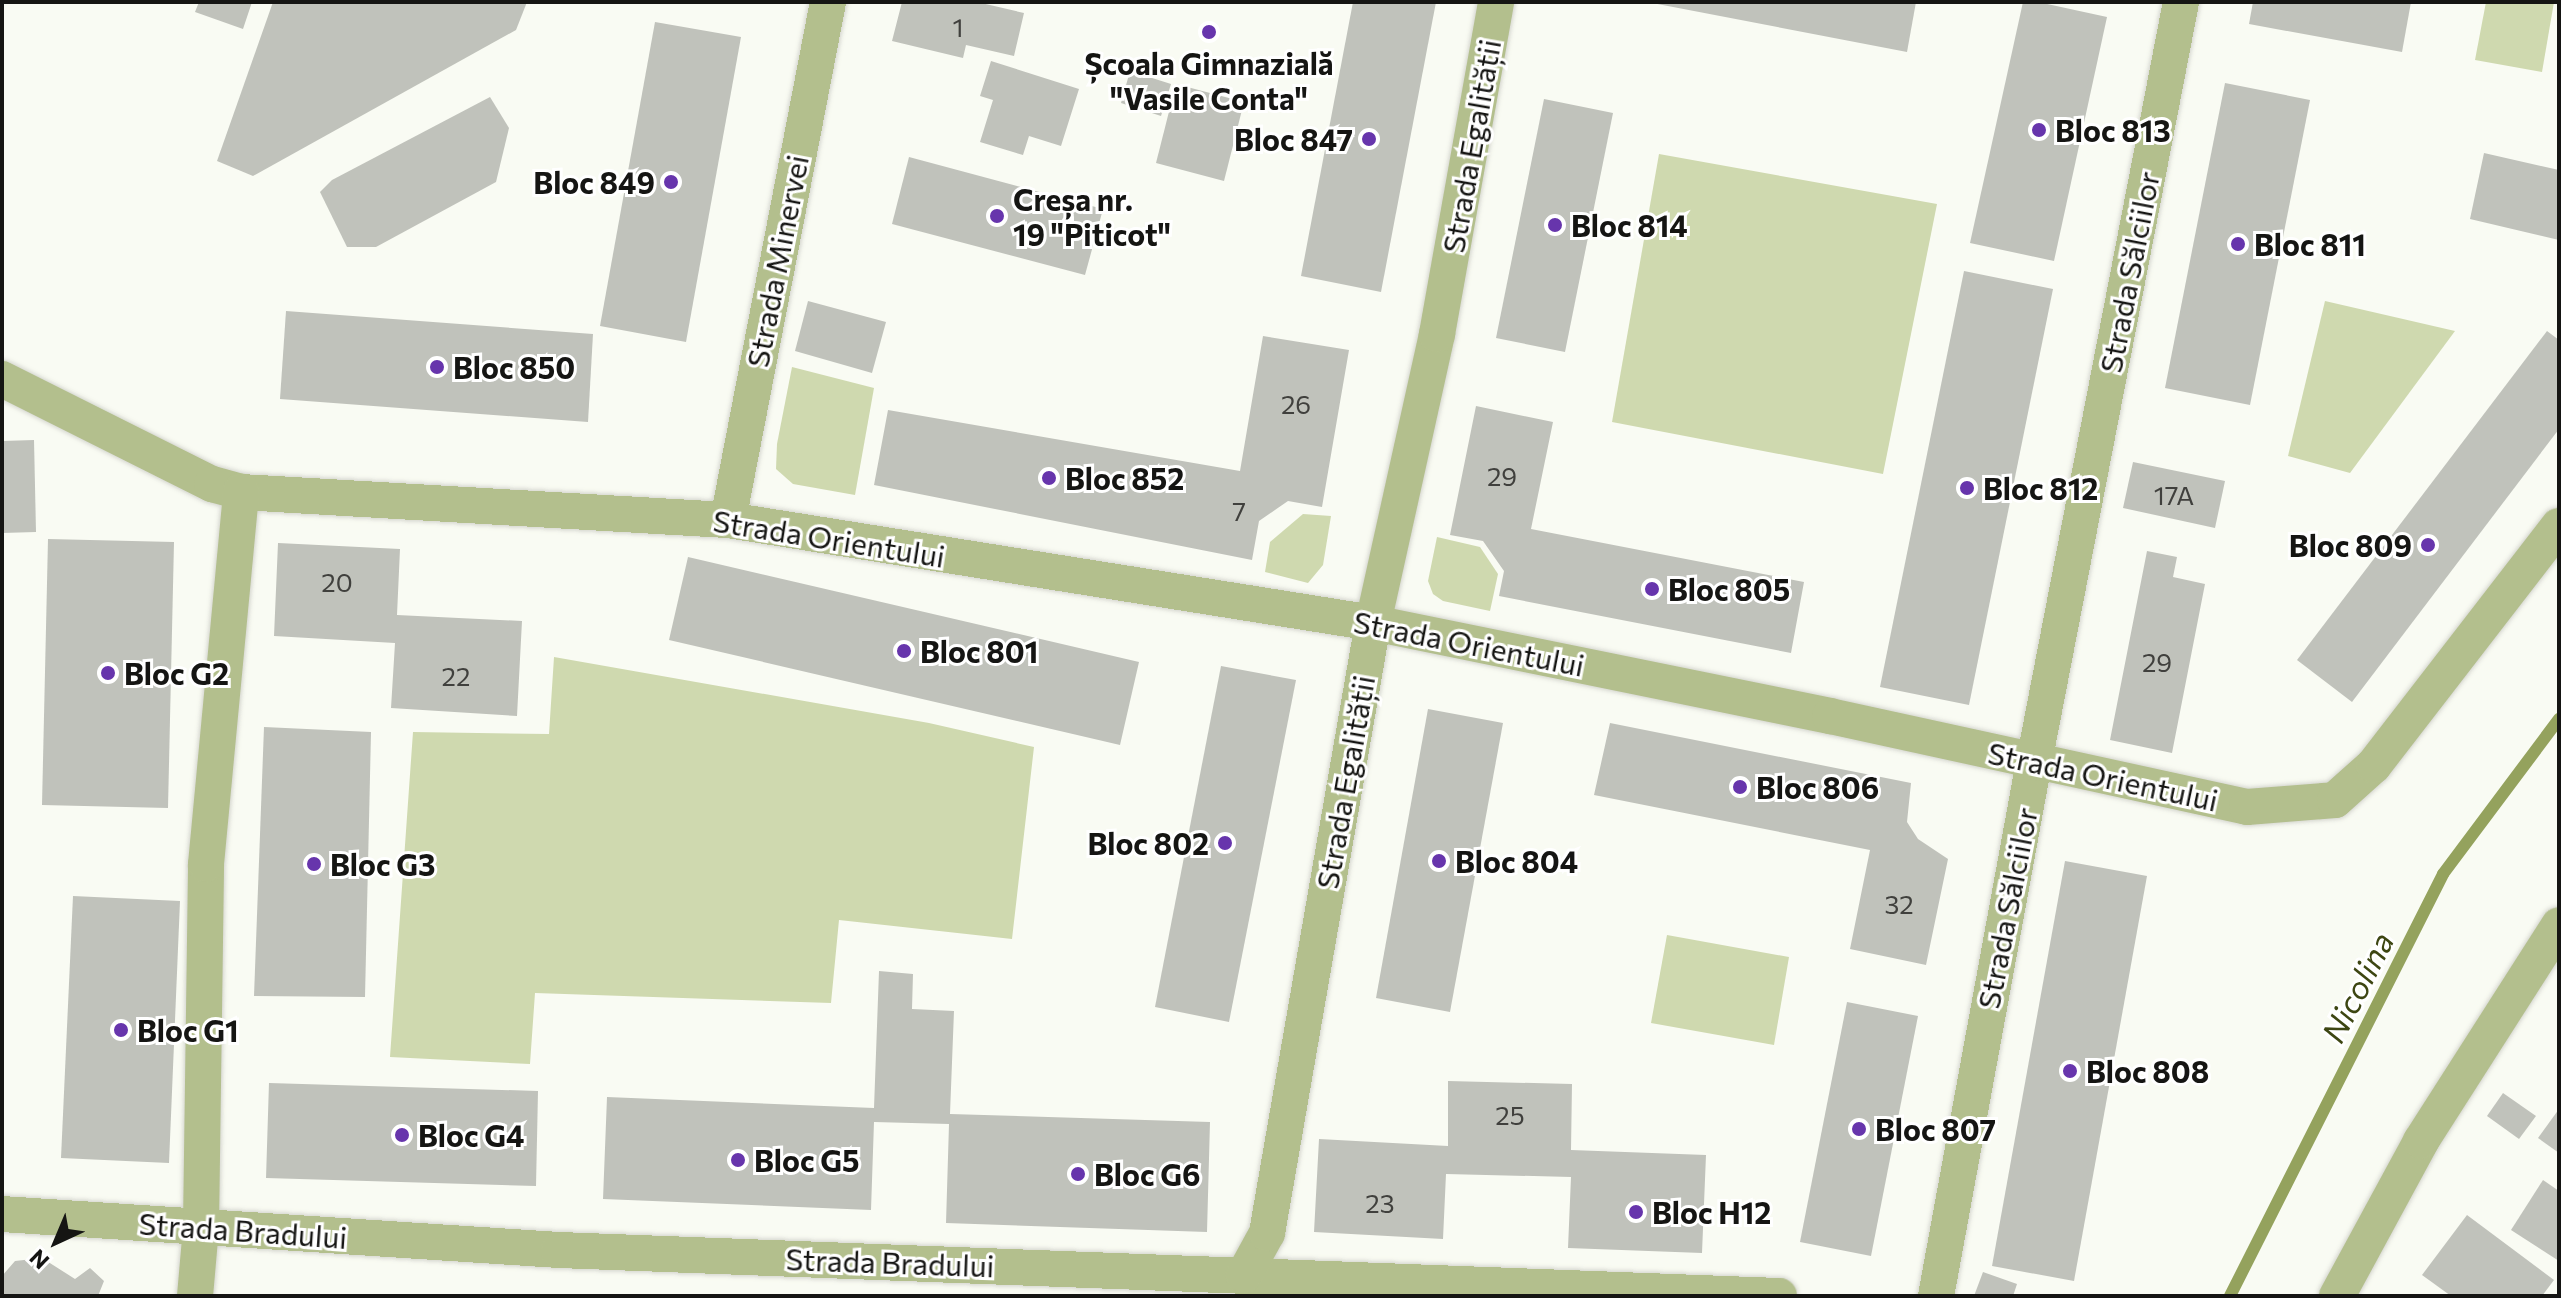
<!DOCTYPE html>
<html>
<head>
<meta charset="utf-8">
<style>
	body { margin:0 }
	#map { position:relative; width:2561px; height:1298px; overflow:hidden; background:#f9fbf3; font-family:Commissioner,sans-serif }
	div>[style] { position:absolute }
	.green>* { inset:0; background:#cfd9af }
	.stream>* { height:12px; margin:-6px; padding:0 6px; transform-origin:6px; border-radius:6px; background:#94a25d }
	.building>* { inset:0; background:#c0c2bb }
	.roads { filter:drop-shadow(0 0 2px #d5d6cf) drop-shadow(0 0 2px #d5d6cf) }
	.minor>* { height:36px; margin:-18px; padding:0 18px; transform-origin:18px; border-radius:18px; background:#b3bf8d }
	.dots>* { width:22px; height:22px; translate:-50% -50%; box-sizing:border-box; border:4px solid #fff; border-radius:50% }
	span { translate:-50% -50%; white-space:nowrap; text-align:center; line-height:1.15; -webkit-text-stroke:6px #fff; paint-order:stroke }
	.number-label { font-size:26px; color:#40403d }
	.number-label span { -webkit-text-stroke-width:0 }
	.poi-label { font-size:30px; color:#151513; font-weight:700 }
	.left { translate:0 -50%; text-align:left }
	.right { translate:-100% -50%; text-align:right }
	.street-label { font-size:30px; color:#151513 }
	.water-label { font-size:32px; color:#3d4612; font-style:italic }
	.frame { position:absolute; inset:0; border:4px solid #151513; pointer-events:none }
	.north { position:absolute; left:16px; top:1202px; width:80px; height:80px; -webkit-text-stroke:6px #fff; paint-order:stroke; rotate:224deg; font-size:22px; font-weight:700; line-height:32px; text-align:center; color:#151513 }
	.north::after { content:''; display:block; margin:auto; width:28px; height:36px; background:#151513; clip-path:polygon(50% 0,100% 100%,50% 72%,0 100%) }
</style>
</head>
<body>
<div id="map">
	<div class="green">
		<div style="clip-path:polygon(2486px 2px,2554px 2px,2542px 72px,2475px 60px)"></div>
		<div style="clip-path:polygon(1659px 154px,1937px 204px,1883px 474px,1612px 422px)"></div>
		<div style="clip-path:polygon(2325px 301px,2455px 331px,2350px 473px,2288px 456px)"></div>
		<div style="clip-path:polygon(792px 367px,874px 388px,855px 495px,793px 484px,776px 469px,777px 444px)"></div>
		<div style="clip-path:polygon(1303px 514px,1331px 516px,1323px 565px,1308px 583px,1265px 572px,1270px 542px)"></div>
		<div style="clip-path:polygon(1437px 537px,1480px 547px,1498px 574px,1490px 611px,1443px 601px,1433px 594px,1428px 581px)"></div>
		<div style="clip-path:polygon(554px 657px,929px 723px,1034px 747px,1012px 939px,839px 920px,831px 1003px,535px 993px,530px 1064px,390px 1057px,413px 732px,549px 734px)"></div>
		<div style="clip-path:polygon(1667px 935px,1789px 957px,1774px 1045px,1651px 1023px)"></div>
	</div>
	<div class="stream">
		<div style="left:2230px;top:1296px;width:473px;rotate:-63.2deg"></div>
		<div style="left:2443px;top:874px;width:194px;rotate:-53.2deg"></div>
	</div>
	<div class="building">
		<div style="clip-path:polygon(199px 2px,252px 2px,243px 29px,195px 12px)"></div>
		<div style="clip-path:polygon(273px 2px,527px 2px,516px 30px,253px 176px,217px 161px)"></div>
		<div style="clip-path:polygon(902px 2px,977px 2px,1024px 13px,1014px 56px,966px 45px,963px 58px,892px 41px)"></div>
		<div style="clip-path:polygon(1353px 2px,1436px 2px,1381px 292px,1301px 276px)"></div>
		<div style="clip-path:polygon(1647px 2px,1916px 2px,1907px 52px)"></div>
		<div style="clip-path:polygon(2023px 2px,2038px 2px,2107px 17px,2054px 261px,1970px 243px)"></div>
		<div style="clip-path:polygon(2253px 2px,2411px 2px,2402px 52px,2249px 24px)"></div>
		<div style="clip-path:polygon(655px 22px,741px 37px,686px 342px,600px 326px)"></div>
		<div style="clip-path:polygon(991px 61px,1079px 89px,1061px 146px,1029px 136px,1023px 155px,980px 142px,993px 100px,980px 96px)"></div>
		<div style="clip-path:polygon(1130px 71px,1171px 84px,1161px 116px,1121px 103px)"></div>
		<div style="clip-path:polygon(2225px 83px,2310px 100px,2250px 405px,2165px 388px)"></div>
		<div style="clip-path:polygon(1176px 84px,1244px 102px,1224px 181px,1156px 163px)"></div>
		<div style="clip-path:polygon(490px 97px,509px 128px,496px 182px,376px 247px,347px 247px,320px 192px,332px 180px)"></div>
		<div style="clip-path:polygon(1544px 99px,1613px 113px,1565px 352px,1496px 338px)"></div>
		<div style="clip-path:polygon(2484px 153px,2559px 170px,2559px 240px,2470px 219px)"></div>
		<div style="clip-path:polygon(909px 157px,1103px 209px,1085px 275px,892px 224px)"></div>
		<div style="clip-path:polygon(1964px 271px,2053px 289px,1969px 705px,1880px 687px)"></div>
		<div style="clip-path:polygon(808px 301px,886px 322px,872px 373px,795px 351px)"></div>
		<div style="clip-path:polygon(286px 311px,593px 334px,588px 422px,280px 399px)"></div>
		<div style="clip-path:polygon(2547px 331px,2559px 340px,2559px 429px,2352px 702px,2297px 660px)"></div>
		<div style="clip-path:polygon(1263px 336px,1349px 350px,1322px 507px,1288px 501px,1259px 521px,1252px 560px,874px 485px,888px 410px,1240px 471px)"></div>
		<div style="clip-path:polygon(1476px 406px,1553px 422px,1531px 529px,1804px 582px,1791px 653px,1499px 596px,1504px 571px,1483px 541px,1450px 535px)"></div>
		<div style="clip-path:polygon(34px 440px,36px 532px,2px 533px,2px 441px)"></div>
		<div style="clip-path:polygon(2133px 462px,2225px 481px,2215px 528px,2123px 508px)"></div>
		<div style="clip-path:polygon(48px 539px,174px 542px,168px 808px,42px 805px)"></div>
		<div style="clip-path:polygon(278px 543px,400px 549px,397px 615px,522px 621px,517px 716px,391px 708px,395px 643px,274px 636px)"></div>
		<div style="clip-path:polygon(2147px 551px,2177px 557px,2173px 577px,2205px 584px,2172px 753px,2110px 740px)"></div>
		<div style="clip-path:polygon(688px 557px,1139px 662px,1120px 745px,669px 640px)"></div>
		<div style="clip-path:polygon(1221px 666px,1296px 680px,1229px 1022px,1155px 1007px)"></div>
		<div style="clip-path:polygon(1428px 709px,1503px 723px,1450px 1012px,1376px 998px)"></div>
		<div style="clip-path:polygon(1610px 723px,1911px 783px,1907px 822px,1918px 839px,1948px 859px,1926px 965px,1850px 949px,1870px 850px,1594px 795px)"></div>
		<div style="clip-path:polygon(264px 727px,371px 732px,365px 997px,254px 996px)"></div>
		<div style="clip-path:polygon(2065px 861px,2147px 876px,2074px 1281px,1992px 1266px)"></div>
		<div style="clip-path:polygon(73px 896px,180px 901px,169px 1163px,61px 1158px)"></div>
		<div style="clip-path:polygon(879px 971px,913px 974px,912px 1009px,954px 1011px,950px 1114px,1210px 1122px,1207px 1232px,946px 1223px,949px 1124px,874px 1122px,871px 1210px,603px 1199px,607px 1097px,874px 1108px)"></div>
		<div style="clip-path:polygon(1847px 1002px,1918px 1016px,1871px 1256px,1800px 1242px)"></div>
		<div style="clip-path:polygon(1448px 1081px,1572px 1084px,1571px 1150px,1706px 1155px,1702px 1253px,1568px 1248px,1571px 1177px,1446px 1174px,1443px 1239px,1314px 1232px,1319px 1139px,1448px 1146px)"></div>
		<div style="clip-path:polygon(269px 1083px,538px 1091px,536px 1186px,266px 1178px)"></div>
		<div style="clip-path:polygon(2503px 1093px,2536px 1116px,2519px 1139px,2487px 1116px)"></div>
		<div style="clip-path:polygon(2559px 1109px,2559px 1153px,2538px 1138px)"></div>
		<div style="clip-path:polygon(2543px 1180px,2559px 1191px,2559px 1261px,2511px 1230px)"></div>
		<div style="clip-path:polygon(2467px 1215px,2554px 1280px,2542px 1296px,2451px 1296px,2422px 1275px)"></div>
		<div style="clip-path:polygon(42px 1258px,75px 1279px,90px 1268px,104px 1281px,98px 1296px,2px 1296px,2px 1276px,15px 1261px)"></div>
		<div style="clip-path:polygon(1983px 1272px,2017px 1284px,2013px 1296px,1974px 1296px)"></div>
	</div>
	<div class="roads">
		<div class="minor">
			<div style="left:2px;top:379px;width:235px;rotate:26.6deg"></div>
			<div style="left:212px;top:484px;width:30px;rotate:15deg"></div>
			<div style="left:241px;top:492px;width:488px;rotate:3.3deg"></div>
			<div style="left:728px;top:520px;width:653px;rotate:9.07deg"></div>
			<div style="left:1373px;top:623px;width:466px;rotate:11.5deg"></div>
			<div style="left:1830px;top:716px;width:427px;rotate:12.3deg"></div>
			<div style="left:2247px;top:807px;width:88px;rotate:-4.5deg"></div>
			<div style="left:2335px;top:800px;width:52px;rotate:-41.9deg"></div>
			<div style="left:2374px;top:765px;width:302px;rotate:-52.3deg"></div>
			<div style="left:728px;top:520px;width:528px;rotate:-79.07deg"></div>
			<div style="left:2px;top:1214px;width:558px;rotate:3.7deg"></div>
			<div style="left:559px;top:1250px;width:1221px;rotate:2.16deg"></div>
			<div style="left:1244px;top:1275px;width:48px;rotate:-61.3deg"></div>
			<div style="left:1267px;top:1233px;width:619px;rotate:-80.14deg"></div>
			<div style="left:1373px;top:623px;width:296px;rotate:-77.5deg"></div>
			<div style="left:1437px;top:334px;width:337px;rotate:-79.9deg"></div>
			<div style="left:195px;top:1296px;width:69px;rotate:-85deg"></div>
			<div style="left:201px;top:1227px;width:363px;rotate:-89.2deg"></div>
			<div style="left:206px;top:864px;width:374px;rotate:-84.6deg"></div>
			<div style="left:1936px;top:1296px;width:543px;rotate:-79.6deg"></div>
			<div style="left:2034px;top:762px;width:774px;rotate:-79.05deg"></div>
			<div style="left:2337px;top:1296px;width:176px;rotate:-61.5deg"></div>
			<div style="left:2421px;top:1141px;width:256px;rotate:-57.4deg"></div>
		</div>
	</div>
	<div class="dots">
		<div style="left:1209px;top:32px;background:#6735ac"></div>
		<div style="left:2039px;top:130px;background:#6735ac"></div>
		<div style="left:1369px;top:139px;background:#6735ac"></div>
		<div style="left:671px;top:182px;background:#6735ac"></div>
		<div style="left:997px;top:216px;background:#6735ac"></div>
		<div style="left:1555px;top:225px;background:#6735ac"></div>
		<div style="left:2238px;top:244px;background:#6735ac"></div>
		<div style="left:437px;top:367px;background:#6735ac"></div>
		<div style="left:1049px;top:478px;background:#6735ac"></div>
		<div style="left:1967px;top:488px;background:#6735ac"></div>
		<div style="left:2428px;top:545px;background:#6735ac"></div>
		<div style="left:1652px;top:589px;background:#6735ac"></div>
		<div style="left:904px;top:651px;background:#6735ac"></div>
		<div style="left:108px;top:673px;background:#6735ac"></div>
		<div style="left:1740px;top:787px;background:#6735ac"></div>
		<div style="left:1225px;top:843px;background:#6735ac"></div>
		<div style="left:1439px;top:861px;background:#6735ac"></div>
		<div style="left:314px;top:864px;background:#6735ac"></div>
		<div style="left:121px;top:1030px;background:#6735ac"></div>
		<div style="left:2070px;top:1071px;background:#6735ac"></div>
		<div style="left:1859px;top:1129px;background:#6735ac"></div>
		<div style="left:402px;top:1135px;background:#6735ac"></div>
		<div style="left:738px;top:1160px;background:#6735ac"></div>
		<div style="left:1078px;top:1174px;background:#6735ac"></div>
		<div style="left:1636px;top:1212px;background:#6735ac"></div>
	</div>
	<div class="number-label">
		<span style="left:958px;top:27px">1</span>
		<span style="left:1296px;top:404px">26</span>
		<span style="left:1502px;top:476px">29</span>
		<span style="left:2174px;top:495px">17A</span>
		<span style="left:1239px;top:511px">7</span>
		<span style="left:337px;top:582px">20</span>
		<span style="left:2157px;top:662px">29</span>
		<span style="left:456px;top:676px">22</span>
		<span style="left:1899px;top:904px">32</span>
		<span style="left:1510px;top:1115px">25</span>
		<span style="left:1380px;top:1203px">23</span>
	</div>
	<div class="poi-label">
		<span style="left:1209px;top:80px">Școala Gimnazială<br>"Vasile Conta"</span>
		<span class="left" style="left:2055px;top:130px">Bloc 813</span>
		<span class="right" style="left:1353px;top:139px">Bloc 847</span>
		<span class="right" style="left:655px;top:182px">Bloc 849</span>
		<span class="left" style="left:1013px;top:216px">Creșa nr.<br>19 "Piticot"</span>
		<span class="left" style="left:1571px;top:225px">Bloc 814</span>
		<span class="left" style="left:2254px;top:244px">Bloc 811</span>
		<span class="left" style="left:453px;top:367px">Bloc 850</span>
		<span class="left" style="left:1065px;top:478px">Bloc 852</span>
		<span class="left" style="left:1983px;top:488px">Bloc 812</span>
		<span class="right" style="left:2412px;top:545px">Bloc 809</span>
		<span class="left" style="left:1668px;top:589px">Bloc 805</span>
		<span class="left" style="left:920px;top:651px">Bloc 801</span>
		<span class="left" style="left:124px;top:673px">Bloc G2</span>
		<span class="left" style="left:1756px;top:787px">Bloc 806</span>
		<span class="right" style="left:1209px;top:843px">Bloc 802</span>
		<span class="left" style="left:1455px;top:861px">Bloc 804</span>
		<span class="left" style="left:330px;top:864px">Bloc G3</span>
		<span class="left" style="left:137px;top:1030px">Bloc G1</span>
		<span class="left" style="left:2086px;top:1071px">Bloc 808</span>
		<span class="left" style="left:1875px;top:1129px">Bloc 807</span>
		<span class="left" style="left:418px;top:1135px">Bloc G4</span>
		<span class="left" style="left:754px;top:1160px">Bloc G5</span>
		<span class="left" style="left:1094px;top:1174px">Bloc G6</span>
		<span class="left" style="left:1652px;top:1212px">Bloc H12</span>
	</div>
	<div class="street-label">
		<span style="left:1471px;top:146px;rotate:-80deg">Strada Egalității</span>
		<span style="left:777px;top:261px;rotate:-79deg">Strada Minervei</span>
		<span style="left:2129px;top:272px;rotate:-79deg">Strada Sălciilor</span>
		<span style="left:829px;top:538px;rotate:9deg">Strada Orientului</span>
		<span style="left:1469px;top:643px;rotate:11deg">Strada Orientului</span>
		<span style="left:2103px;top:776px;rotate:12deg">Strada Orientului</span>
		<span style="left:1345px;top:782px;rotate:-80deg">Strada Egalității</span>
		<span style="left:2007px;top:908px;rotate:-79deg">Strada Sălciilor</span>
		<span style="left:243px;top:1230px;rotate:4deg">Strada Bradului</span>
		<span style="left:890px;top:1262px;rotate:2deg">Strada Bradului</span>
	</div>
	<div class="water-label">
		<span style="left:2357px;top:987px;rotate:-63deg">Nicolina</span>
	</div>
	<div class="frame"></div>
	<div class="north">N</div>
</div>
</body>
</html>
